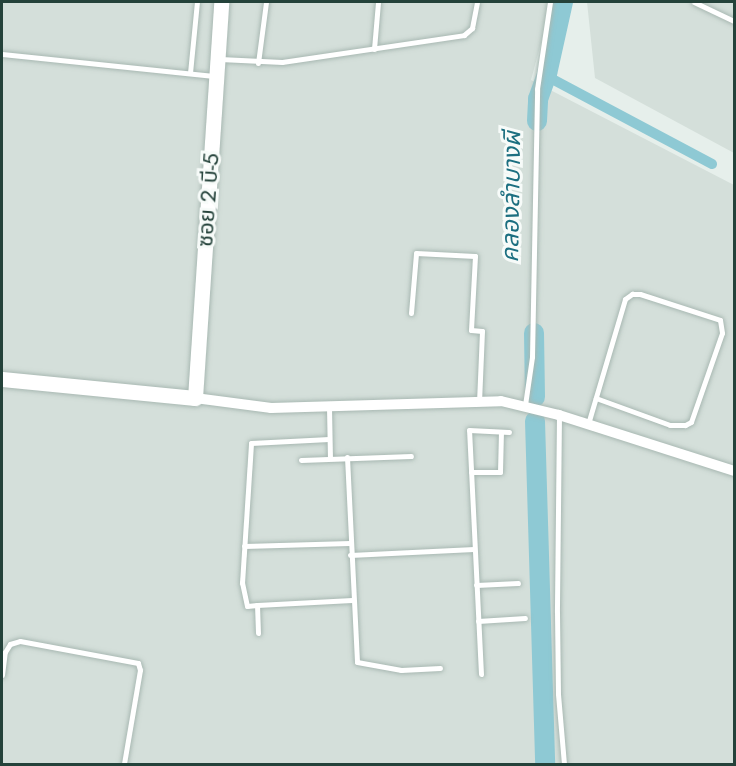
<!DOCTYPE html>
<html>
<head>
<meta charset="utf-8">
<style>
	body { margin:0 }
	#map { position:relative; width:736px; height:766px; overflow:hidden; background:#e6efeb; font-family:Jost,"Noto Sans Thai",sans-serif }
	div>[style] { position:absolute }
	.built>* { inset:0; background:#d4dfda }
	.canal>* { height:10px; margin:-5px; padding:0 5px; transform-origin:5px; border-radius:5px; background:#8ec9d4 }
	.river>* { height:20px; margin:-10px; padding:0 10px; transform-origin:10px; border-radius:10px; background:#8ec9d4 }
	.roads { filter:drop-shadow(0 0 2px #a8b8b2) drop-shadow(0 0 2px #a8b8b2) }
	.lane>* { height:5px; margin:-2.5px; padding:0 2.5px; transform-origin:2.5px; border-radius:2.5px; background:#fff }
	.street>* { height:10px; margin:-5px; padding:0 5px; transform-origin:5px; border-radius:5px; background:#fff }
	.secondary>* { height:15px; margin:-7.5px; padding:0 7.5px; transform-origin:7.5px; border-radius:7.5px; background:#fff }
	span { translate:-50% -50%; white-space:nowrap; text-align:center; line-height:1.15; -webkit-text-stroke:6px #f7fbf9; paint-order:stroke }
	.street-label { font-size:22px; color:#24423a }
	.water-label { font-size:24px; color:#1c6f80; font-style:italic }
	.frame { position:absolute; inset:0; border:3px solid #24423a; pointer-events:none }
</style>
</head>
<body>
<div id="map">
	<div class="built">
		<div style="clip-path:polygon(2px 2px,552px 2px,531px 80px,734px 185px,734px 764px,2px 764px)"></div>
		<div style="clip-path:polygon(587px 2px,734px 2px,734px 153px,595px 78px)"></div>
	</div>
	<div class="canal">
		<div style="left:547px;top:74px;width:9px;rotate:41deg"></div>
		<div style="left:554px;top:80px;width:179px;rotate:28deg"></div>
	</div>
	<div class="river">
		<div style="left:537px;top:121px;width:22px;rotate:-87deg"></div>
		<div style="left:538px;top:99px;width:27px;rotate:-70deg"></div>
		<div style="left:547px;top:74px;width:74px;rotate:-77.5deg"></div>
		<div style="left:534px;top:333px;width:64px;rotate:89.1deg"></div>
		<div style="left:535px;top:421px;width:343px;rotate:88.3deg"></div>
	</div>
	<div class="roads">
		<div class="lane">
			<div style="left:694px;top:2px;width:44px;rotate:25.4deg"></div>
			<div style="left:374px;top:49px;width:47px;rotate:-85.1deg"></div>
			<div style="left:2px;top:54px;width:213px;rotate:5.9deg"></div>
			<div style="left:220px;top:59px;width:62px;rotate:2.8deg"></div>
			<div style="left:282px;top:62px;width:184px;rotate:-8.4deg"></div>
			<div style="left:464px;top:35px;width:11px;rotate:-41deg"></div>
			<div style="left:472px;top:28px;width:26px;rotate:-79deg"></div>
			<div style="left:258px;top:63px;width:62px;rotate:-82.5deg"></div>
			<div style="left:190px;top:73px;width:71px;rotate:-84.4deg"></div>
			<div style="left:411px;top:313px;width:60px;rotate:-85.2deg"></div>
			<div style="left:416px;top:253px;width:59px;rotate:2.9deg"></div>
			<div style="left:475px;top:256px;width:74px;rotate:93.1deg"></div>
			<div style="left:471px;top:330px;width:11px;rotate:5deg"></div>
			<div style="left:482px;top:331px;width:71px;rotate:92.4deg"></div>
			<div style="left:525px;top:405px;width:49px;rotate:-81.7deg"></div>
			<div style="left:532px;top:357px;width:268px;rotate:-88.9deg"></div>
			<div style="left:537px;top:89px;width:88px;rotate:-81.5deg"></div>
			<div style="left:329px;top:407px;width:51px;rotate:88.9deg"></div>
			<div style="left:559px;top:415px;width:197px;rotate:90.6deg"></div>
			<div style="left:557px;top:612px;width:82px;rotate:89.3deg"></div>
			<div style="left:558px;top:694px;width:70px;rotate:85.1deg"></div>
			<div style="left:588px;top:424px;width:130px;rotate:-73.5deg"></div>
			<div style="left:625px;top:299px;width:9px;rotate:-36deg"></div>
			<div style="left:632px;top:294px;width:8px"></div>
			<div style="left:640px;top:294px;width:84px;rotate:18deg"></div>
			<div style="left:720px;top:320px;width:13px;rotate:81deg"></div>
			<div style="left:722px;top:333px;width:94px;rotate:109.2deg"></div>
			<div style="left:691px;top:422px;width:7px;rotate:153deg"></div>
			<div style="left:685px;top:425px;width:15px;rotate:180deg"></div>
			<div style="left:670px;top:425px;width:79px;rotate:-160deg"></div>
			<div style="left:347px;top:457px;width:205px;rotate:87.2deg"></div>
			<div style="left:357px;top:662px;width:45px;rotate:10.3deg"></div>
			<div style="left:401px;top:670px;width:39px;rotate:-3deg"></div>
			<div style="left:301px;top:460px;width:110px;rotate:-2.1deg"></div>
			<div style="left:471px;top:472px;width:29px"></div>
			<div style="left:500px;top:472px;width:40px;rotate:-88.6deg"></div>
			<div style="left:244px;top:546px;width:106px;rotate:-1.6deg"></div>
			<div style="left:350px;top:555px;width:124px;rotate:-2.8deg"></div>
			<div style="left:476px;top:585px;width:42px;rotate:-2.7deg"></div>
			<div style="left:257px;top:605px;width:95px;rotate:-3deg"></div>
			<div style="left:478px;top:621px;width:47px;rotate:-3.7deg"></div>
			<div style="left:258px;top:633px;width:28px;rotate:-92deg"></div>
			<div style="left:257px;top:605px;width:10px;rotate:174deg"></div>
			<div style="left:247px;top:606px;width:24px;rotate:-102deg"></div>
			<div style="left:242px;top:583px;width:140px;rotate:-86.3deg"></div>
			<div style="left:251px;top:443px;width:78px;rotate:-2.9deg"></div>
			<div style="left:481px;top:674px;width:244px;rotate:-92.8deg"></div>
			<div style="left:469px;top:430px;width:40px;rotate:2.9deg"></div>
			<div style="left:2px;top:675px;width:23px;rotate:-83deg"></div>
			<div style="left:5px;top:652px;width:9px;rotate:-58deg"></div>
			<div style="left:10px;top:644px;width:10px;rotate:-17deg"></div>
			<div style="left:20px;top:641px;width:120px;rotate:10.6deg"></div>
			<div style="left:138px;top:663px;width:7px;rotate:74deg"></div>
			<div style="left:140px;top:670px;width:95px;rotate:99.7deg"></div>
		</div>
		<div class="street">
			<div style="left:195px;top:398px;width:77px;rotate:7.5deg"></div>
			<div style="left:271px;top:408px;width:230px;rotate:-1.7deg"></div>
			<div style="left:501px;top:401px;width:60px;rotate:13.6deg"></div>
			<div style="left:559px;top:415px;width:184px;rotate:17.7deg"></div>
		</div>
		<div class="secondary">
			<div style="left:2px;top:379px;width:194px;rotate:5.6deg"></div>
			<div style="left:195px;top:398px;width:397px;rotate:-86.2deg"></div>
		</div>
	</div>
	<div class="street-label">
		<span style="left:208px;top:200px;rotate:-86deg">ซอย 2 บี-5</span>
	</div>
	<div class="water-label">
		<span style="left:511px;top:197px;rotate:-89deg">คลองลำบางผี</span>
	</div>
	<div class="frame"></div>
</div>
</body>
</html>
